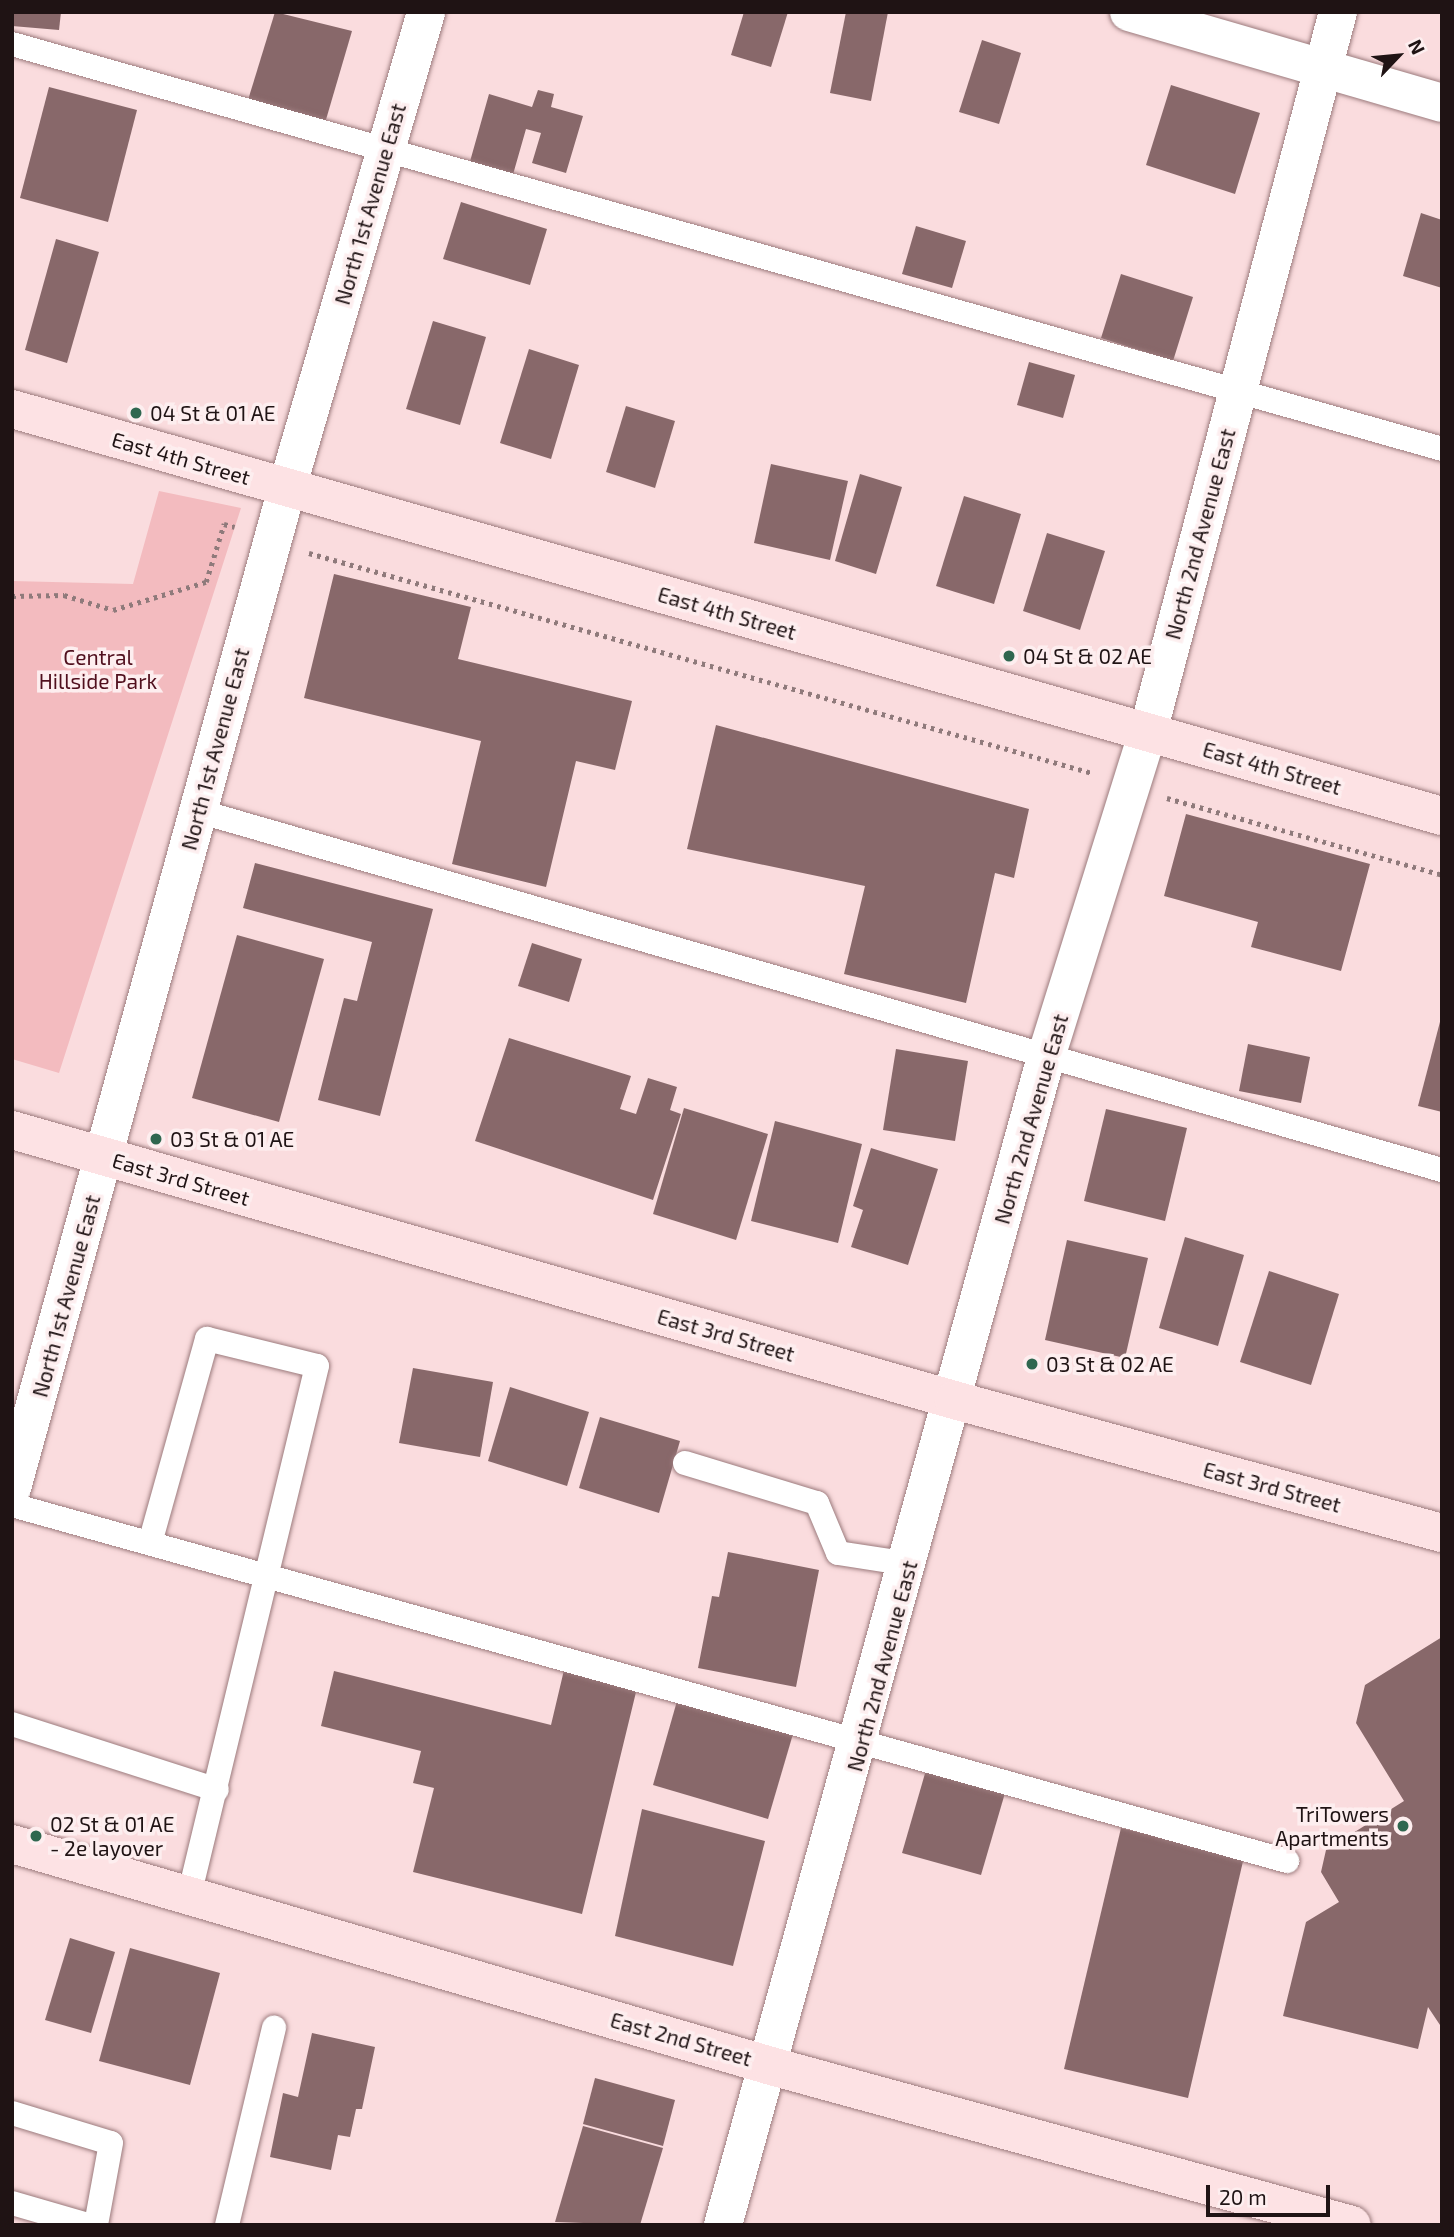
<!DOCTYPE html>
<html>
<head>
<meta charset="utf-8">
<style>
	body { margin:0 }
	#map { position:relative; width:1454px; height:2237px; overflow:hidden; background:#fadcde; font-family:"Exo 2",sans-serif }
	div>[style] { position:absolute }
	.green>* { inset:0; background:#f3bbbf }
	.building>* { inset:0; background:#88686a }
	.path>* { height:4.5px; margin-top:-2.25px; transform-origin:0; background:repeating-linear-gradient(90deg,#8f7a7b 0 3.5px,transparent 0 8.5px) }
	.roads { filter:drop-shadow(0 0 2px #9c7b7d) drop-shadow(0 0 2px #9c7b7d) }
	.lane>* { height:24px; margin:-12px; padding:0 12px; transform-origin:12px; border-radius:12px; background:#fff }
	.street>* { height:38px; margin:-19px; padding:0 19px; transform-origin:19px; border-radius:19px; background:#fff }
	.secondary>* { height:38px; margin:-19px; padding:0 19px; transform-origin:19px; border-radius:19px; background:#fde2e4 }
	.dots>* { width:19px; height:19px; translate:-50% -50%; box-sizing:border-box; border:4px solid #fdeeef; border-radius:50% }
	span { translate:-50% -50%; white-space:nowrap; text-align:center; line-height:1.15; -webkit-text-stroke:7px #fdeeef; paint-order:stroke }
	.street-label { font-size:21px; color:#1f1314 }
	.poi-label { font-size:21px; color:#1f1314 }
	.left { translate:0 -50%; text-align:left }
	.right { translate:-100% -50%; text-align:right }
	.park-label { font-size:21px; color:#500f1d }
	.frame { position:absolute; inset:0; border:14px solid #1f1314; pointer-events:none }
	.north { position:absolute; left:1363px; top:21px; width:70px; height:70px; -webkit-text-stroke:5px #fdeeef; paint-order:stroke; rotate:64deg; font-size:19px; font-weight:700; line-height:28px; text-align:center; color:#1f1314 }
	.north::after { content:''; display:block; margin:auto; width:24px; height:32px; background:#1f1314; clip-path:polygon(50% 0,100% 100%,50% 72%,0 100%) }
	.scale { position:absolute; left:1206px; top:2185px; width:124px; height:32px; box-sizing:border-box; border:4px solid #1f1314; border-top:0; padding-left:9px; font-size:21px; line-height:24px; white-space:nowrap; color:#1f1314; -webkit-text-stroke:5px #fdeeef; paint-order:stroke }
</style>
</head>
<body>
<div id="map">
	<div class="green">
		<div style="clip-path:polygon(159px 491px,241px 508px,59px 1073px,12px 1059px,12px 581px,133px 584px)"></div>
	</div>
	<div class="building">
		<div style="clip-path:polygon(12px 12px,61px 12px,59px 30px,12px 26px)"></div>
		<div style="clip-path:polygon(275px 12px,352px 31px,325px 123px,248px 100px)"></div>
		<div style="clip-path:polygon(744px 12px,788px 12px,771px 67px,731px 55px)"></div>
		<div style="clip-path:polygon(846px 12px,888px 12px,871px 101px,830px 93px)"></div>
		<div style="clip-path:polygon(982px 40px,1021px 53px,999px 124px,959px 112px)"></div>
		<div style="clip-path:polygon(1171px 85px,1260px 113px,1235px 194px,1146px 165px)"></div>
		<div style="clip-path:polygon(49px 87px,137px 110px,108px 222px,20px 198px)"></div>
		<div style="clip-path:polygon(538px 90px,554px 94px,551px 107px,583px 116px,566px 173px,532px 163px,541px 133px,526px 129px,512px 178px,469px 165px,489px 94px,532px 107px)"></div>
		<div style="clip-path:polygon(461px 202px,547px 229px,530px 285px,443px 259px)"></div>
		<div style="clip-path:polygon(1421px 213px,1442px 220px,1442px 288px,1403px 276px)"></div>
		<div style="clip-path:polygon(916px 226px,966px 241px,952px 288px,902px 274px)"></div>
		<div style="clip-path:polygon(56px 239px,99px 252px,67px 363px,25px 350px)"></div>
		<div style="clip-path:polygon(1121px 274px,1193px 297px,1173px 361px,1101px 338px)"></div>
		<div style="clip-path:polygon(433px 321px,486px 337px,460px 425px,406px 409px)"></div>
		<div style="clip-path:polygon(529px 349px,579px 365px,551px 459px,500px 443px)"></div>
		<div style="clip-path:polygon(1029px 362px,1075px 375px,1063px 418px,1017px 405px)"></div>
		<div style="clip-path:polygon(626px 406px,675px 421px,655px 488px,606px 472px)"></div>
		<div style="clip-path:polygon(771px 464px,848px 481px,830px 560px,754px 543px)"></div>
		<div style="clip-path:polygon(860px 474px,902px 487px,876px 574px,835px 561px)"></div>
		<div style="clip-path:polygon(964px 496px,1021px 514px,994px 604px,936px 586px)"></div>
		<div style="clip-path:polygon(1047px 533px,1105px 551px,1080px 630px,1023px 611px)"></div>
		<div style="clip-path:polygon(334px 574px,471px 607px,458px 659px,632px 701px,615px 770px,576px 761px,546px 887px,452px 864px,481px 741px,304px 698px)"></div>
		<div style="clip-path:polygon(716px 725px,1029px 809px,1014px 878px,995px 873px,966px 1003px,844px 974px,865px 886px,687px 849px)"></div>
		<div style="clip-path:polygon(1186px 814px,1370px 864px,1341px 971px,1251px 947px,1258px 922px,1164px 896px)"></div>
		<div style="clip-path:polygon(255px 863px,433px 909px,380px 1116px,318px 1100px,344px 998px,357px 1001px,372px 942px,243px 908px)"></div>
		<div style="clip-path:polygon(237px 935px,324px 959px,279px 1122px,192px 1098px)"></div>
		<div style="clip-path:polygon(532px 943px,582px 959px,569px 1002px,518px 986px)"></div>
		<div style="clip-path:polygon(1441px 1018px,1442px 1018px,1442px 1112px,1418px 1106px)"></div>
		<div style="clip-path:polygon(509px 1038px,631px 1076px,620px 1109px,636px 1114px,648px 1078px,677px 1087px,670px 1110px,681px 1114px,653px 1200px,475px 1141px)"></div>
		<div style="clip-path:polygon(1248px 1044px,1310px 1057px,1301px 1103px,1239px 1091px)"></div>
		<div style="clip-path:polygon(896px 1049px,968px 1061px,955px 1141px,883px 1130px)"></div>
		<div style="clip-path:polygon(684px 1108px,768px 1134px,736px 1240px,653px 1214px)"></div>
		<div style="clip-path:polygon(1106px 1109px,1187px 1128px,1165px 1221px,1084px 1201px)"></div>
		<div style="clip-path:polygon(775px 1121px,862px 1144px,838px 1243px,751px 1221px)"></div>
		<div style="clip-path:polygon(871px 1148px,938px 1169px,908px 1265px,851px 1247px,863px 1210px,853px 1206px)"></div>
		<div style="clip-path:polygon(1185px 1237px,1244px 1255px,1218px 1346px,1159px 1328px)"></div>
		<div style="clip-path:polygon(1067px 1240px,1148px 1258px,1125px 1358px,1045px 1340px)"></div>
		<div style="clip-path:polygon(1269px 1271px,1339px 1294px,1311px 1385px,1240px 1362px)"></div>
		<div style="clip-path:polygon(413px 1368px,493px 1382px,480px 1457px,399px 1443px)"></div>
		<div style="clip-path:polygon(510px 1387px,589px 1412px,567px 1486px,488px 1461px)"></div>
		<div style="clip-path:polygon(600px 1417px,680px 1441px,659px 1513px,579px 1488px)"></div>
		<div style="clip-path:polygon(728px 1552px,819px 1570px,796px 1687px,698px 1668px,712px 1596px,719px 1597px)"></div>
		<div style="clip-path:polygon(1442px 1637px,1442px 2028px,1428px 2007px,1418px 2049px,1283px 2016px,1306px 1922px,1339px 1902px,1321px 1872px,1326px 1850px,1404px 1801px,1356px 1723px,1365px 1685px)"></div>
		<div style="clip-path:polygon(564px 1670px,637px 1688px,582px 1914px,413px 1872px,434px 1788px,413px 1783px,421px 1751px,321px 1726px,334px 1671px,551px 1725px)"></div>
		<div style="clip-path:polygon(677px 1701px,793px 1734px,768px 1819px,653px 1785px)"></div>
		<div style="clip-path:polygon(926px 1770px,1005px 1793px,981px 1875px,902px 1853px)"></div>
		<div style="clip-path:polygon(642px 1809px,765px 1841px,733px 1966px,615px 1936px)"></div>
		<div style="clip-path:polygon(1121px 1828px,1244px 1857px,1188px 2098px,1064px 2069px)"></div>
		<div style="clip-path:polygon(70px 1938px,115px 1952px,91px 2033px,45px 2020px)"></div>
		<div style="clip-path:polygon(130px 1948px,220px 1973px,190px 2085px,99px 2061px)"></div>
		<div style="clip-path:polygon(312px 2033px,375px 2047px,362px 2109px,356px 2109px,350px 2137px,338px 2135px,331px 2170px,270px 2157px,283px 2093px,298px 2097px)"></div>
		<div style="clip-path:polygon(595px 2078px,675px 2100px,663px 2146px,583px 2124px)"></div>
		<div style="clip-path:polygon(583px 2126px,663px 2148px,640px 2225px,555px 2222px)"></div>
	</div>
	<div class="path">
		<div style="left:309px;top:553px;width:813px;rotate:15.69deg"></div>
		<div style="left:12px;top:596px;width:52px;rotate:-1.1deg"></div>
		<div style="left:64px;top:595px;width:51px;rotate:17deg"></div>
		<div style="left:113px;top:610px;width:97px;rotate:-16.8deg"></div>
		<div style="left:206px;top:582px;width:61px;rotate:-72.8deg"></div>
		<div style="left:224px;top:524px;width:11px;rotate:15deg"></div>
		<div style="left:1167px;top:798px;width:286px;rotate:15.6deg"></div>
	</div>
	<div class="roads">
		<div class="lane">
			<div style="left:12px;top:44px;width:1486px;rotate:15.81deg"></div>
			<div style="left:198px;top:811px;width:1295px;rotate:16.1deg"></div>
			<div style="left:685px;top:1463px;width:138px;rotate:16.9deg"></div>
			<div style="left:817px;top:1503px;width:54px;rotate:67.2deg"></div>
			<div style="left:838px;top:1553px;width:73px;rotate:8.7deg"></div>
			<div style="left:12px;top:1505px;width:1324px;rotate:15.6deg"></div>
			<div style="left:150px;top:1543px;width:212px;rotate:-74.4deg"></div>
			<div style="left:207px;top:1339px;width:113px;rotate:13.8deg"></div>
			<div style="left:317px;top:1366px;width:545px;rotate:103.58deg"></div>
			<div style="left:12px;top:1724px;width:215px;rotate:17.8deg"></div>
			<div style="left:12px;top:2113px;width:103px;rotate:16.9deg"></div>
			<div style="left:111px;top:2143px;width:83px;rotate:100.4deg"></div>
			<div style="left:12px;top:2203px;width:79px;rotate:16.1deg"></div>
			<div style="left:227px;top:2225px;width:203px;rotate:-76.6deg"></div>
		</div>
		<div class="street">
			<div style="left:1129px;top:12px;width:326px;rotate:16.2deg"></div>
			<div style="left:12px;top:1488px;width:1037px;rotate:-74.62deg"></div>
			<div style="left:287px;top:488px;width:496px;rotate:-73.7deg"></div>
			<div style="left:723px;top:2225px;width:1212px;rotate:-74.54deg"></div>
			<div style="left:1046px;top:1057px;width:341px;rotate:-72.6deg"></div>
			<div style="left:1148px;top:732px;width:745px;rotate:-75.22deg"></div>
		</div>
		<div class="secondary">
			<div style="left:12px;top:409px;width:1487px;rotate:15.89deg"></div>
			<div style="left:12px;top:1130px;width:980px;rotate:15.99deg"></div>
			<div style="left:954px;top:1400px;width:506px;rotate:15.25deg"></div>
			<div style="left:12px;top:1844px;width:791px;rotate:16.3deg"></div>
			<div style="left:771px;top:2066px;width:602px;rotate:15.31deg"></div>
		</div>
	</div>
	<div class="dots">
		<div style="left:136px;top:413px;background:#2f674f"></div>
		<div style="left:1009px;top:656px;background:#2f674f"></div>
		<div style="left:156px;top:1139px;background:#2f674f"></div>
		<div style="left:1032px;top:1364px;background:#2f674f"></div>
		<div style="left:1403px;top:1826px;background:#2f674f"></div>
		<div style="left:36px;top:1836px;background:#2f674f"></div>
	</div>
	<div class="street-label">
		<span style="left:370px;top:204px;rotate:-74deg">North 1st Avenue East</span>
		<span style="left:181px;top:458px;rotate:16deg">East 4th Street</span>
		<span style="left:1200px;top:534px;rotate:-75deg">North 2nd Avenue East</span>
		<span style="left:727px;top:613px;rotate:16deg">East 4th Street</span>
		<span style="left:215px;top:749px;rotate:-75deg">North 1st Avenue East</span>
		<span style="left:1272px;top:768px;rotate:16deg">East 4th Street</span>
		<span style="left:1031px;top:1119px;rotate:-74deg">North 2nd Avenue East</span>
		<span style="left:181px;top:1179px;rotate:16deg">East 3rd Street</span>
		<span style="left:66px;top:1296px;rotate:-75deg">North 1st Avenue East</span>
		<span style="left:726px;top:1335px;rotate:16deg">East 3rd Street</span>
		<span style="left:1272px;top:1487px;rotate:15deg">East 3rd Street</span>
		<span style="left:882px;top:1666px;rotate:-75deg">North 2nd Avenue East</span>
		<span style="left:681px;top:2039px;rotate:16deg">East 2nd Street</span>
	</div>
	<div class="poi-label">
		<span class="left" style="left:150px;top:413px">04 St &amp; 01 AE</span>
		<span class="left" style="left:1023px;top:656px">04 St &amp; 02 AE</span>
		<span class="left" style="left:170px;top:1139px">03 St &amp; 01 AE</span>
		<span class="left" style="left:1046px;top:1364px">03 St &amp; 02 AE</span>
		<span class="right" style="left:1389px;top:1826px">TriTowers<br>Apartments</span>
		<span class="left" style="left:50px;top:1836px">02 St &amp; 01 AE<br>- 2e layover</span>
	</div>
	<div class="park-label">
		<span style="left:98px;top:669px">Central<br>Hillside Park</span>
	</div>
	<div class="frame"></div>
	<div class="north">N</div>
	<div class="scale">20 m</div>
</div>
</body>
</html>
